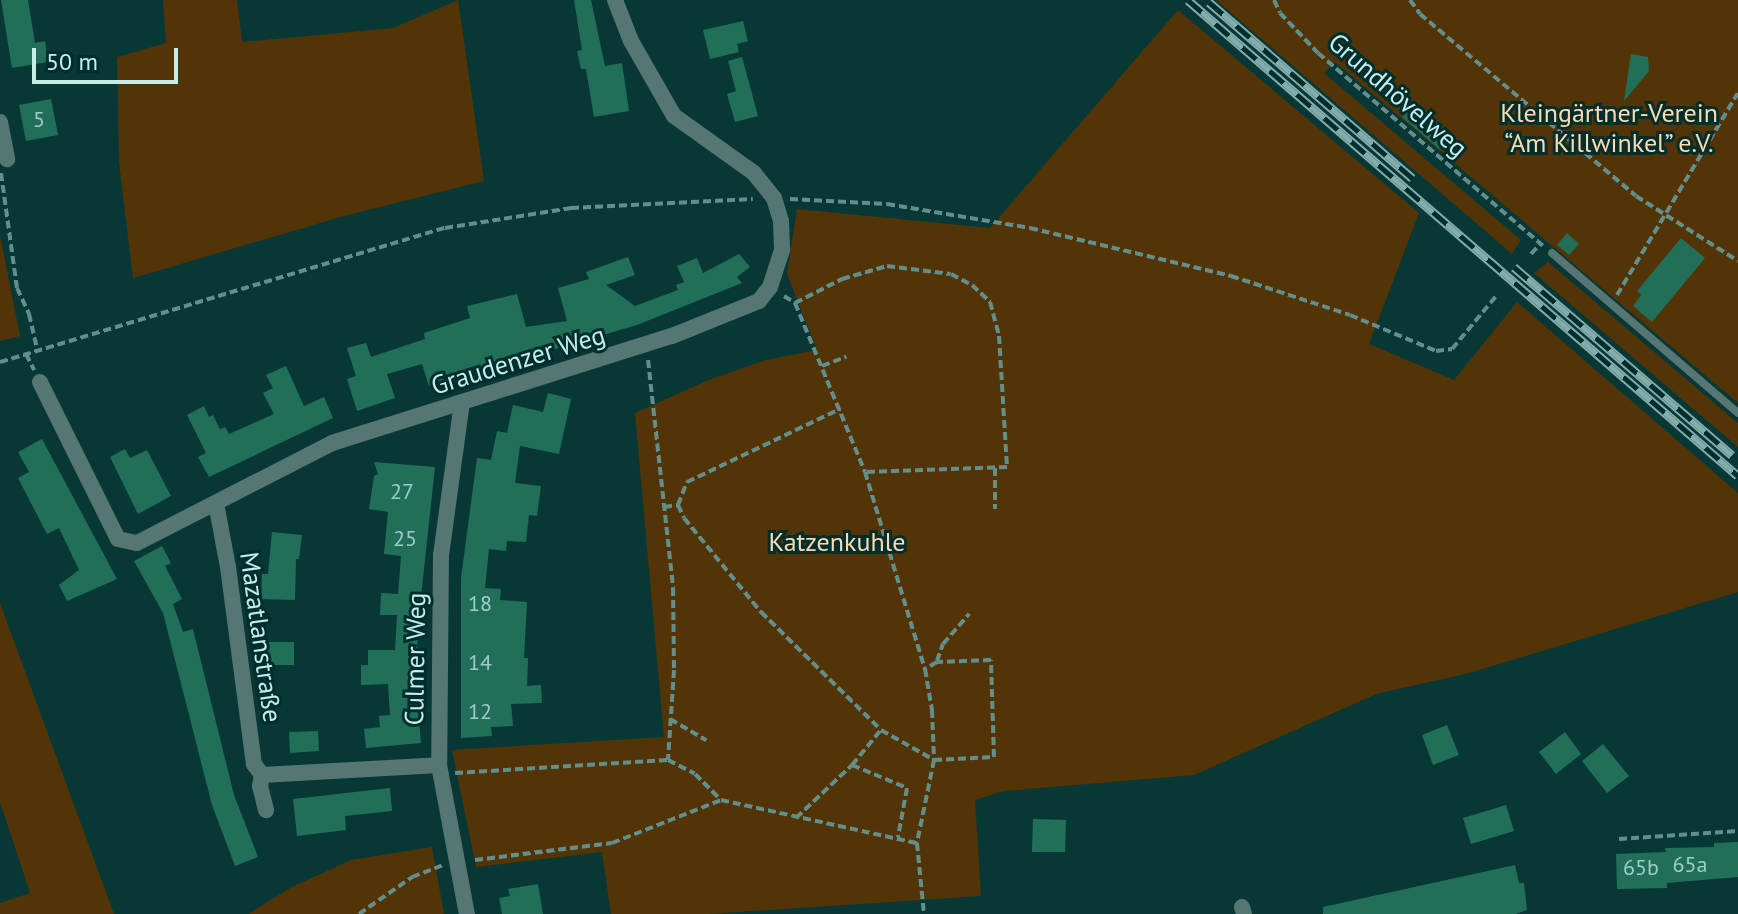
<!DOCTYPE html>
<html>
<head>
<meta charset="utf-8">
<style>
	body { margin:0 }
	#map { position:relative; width:1738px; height:914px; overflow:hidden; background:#083836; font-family:"PT Sans",sans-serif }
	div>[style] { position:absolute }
	.green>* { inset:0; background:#533407 }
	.building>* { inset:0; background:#226f59 }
	.path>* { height:4px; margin-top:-2px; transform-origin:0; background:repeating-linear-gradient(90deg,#628e8b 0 8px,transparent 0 12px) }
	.lane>* { height:8px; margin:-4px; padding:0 4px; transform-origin:4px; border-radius:4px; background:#567673 }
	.street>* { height:16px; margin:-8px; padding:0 8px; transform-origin:8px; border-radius:8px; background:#567673 }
	.rail>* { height:9px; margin-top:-4.5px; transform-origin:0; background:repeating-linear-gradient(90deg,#002e2c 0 18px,#83adaa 0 36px); box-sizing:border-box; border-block:2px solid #83adaa }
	span { translate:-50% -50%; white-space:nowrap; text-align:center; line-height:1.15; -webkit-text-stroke:6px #002e2c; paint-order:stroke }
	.number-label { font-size:22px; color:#9dcec6 }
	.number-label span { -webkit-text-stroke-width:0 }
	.street-label { font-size:26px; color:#c6edea }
	.park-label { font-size:26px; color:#fedab0 }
	.scale { position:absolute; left:32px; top:48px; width:146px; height:36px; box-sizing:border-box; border:4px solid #c6edea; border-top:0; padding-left:10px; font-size:24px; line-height:28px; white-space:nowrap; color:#c6edea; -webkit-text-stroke:6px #002e2c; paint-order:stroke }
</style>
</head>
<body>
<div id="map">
	<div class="green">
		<div style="clip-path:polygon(163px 0,237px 0,242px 42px,393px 28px,458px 0,484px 181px,344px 216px,133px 278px,119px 162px,117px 57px,166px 43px)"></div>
		<div style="clip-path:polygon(1216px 0,1738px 0,1738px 403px,1335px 62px,1324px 73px,1521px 240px,1512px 254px)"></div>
		<div style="clip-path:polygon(1178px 10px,1419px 213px,1369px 344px,1454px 380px,1517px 302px,1738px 493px,1738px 592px,1469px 673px,1376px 694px,1194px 775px,1004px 791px,975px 800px,981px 896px,709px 914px,611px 914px,602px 852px,476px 867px,452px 750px,664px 737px,635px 413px,711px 379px,766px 360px,817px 350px,787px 274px,797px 209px,990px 228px)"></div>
		<div style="clip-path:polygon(0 235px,20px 336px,0 341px)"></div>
		<div style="clip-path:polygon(1548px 262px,1738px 423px,1738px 447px,1534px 273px)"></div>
		<div style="clip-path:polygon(0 603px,114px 914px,0 914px,0 903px,30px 893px,0 802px)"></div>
		<div style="clip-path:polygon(432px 847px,444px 914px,248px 914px,292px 887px,351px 860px)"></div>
	</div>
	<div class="building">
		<div style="clip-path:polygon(1px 0,28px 0,35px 43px,45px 41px,48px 62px,12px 68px)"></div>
		<div style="clip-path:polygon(574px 0,591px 0,605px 66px,622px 63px,629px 111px,594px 117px,586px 69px,581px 69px,577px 51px,582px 50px)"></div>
		<div style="clip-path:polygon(743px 21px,748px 41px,737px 44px,739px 52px,710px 59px,703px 30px)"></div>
		<div style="clip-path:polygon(1631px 54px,1648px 57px,1649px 71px,1624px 101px)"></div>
		<div style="clip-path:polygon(742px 57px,758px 116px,735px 122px,727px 94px,736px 91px,728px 61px)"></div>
		<div style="clip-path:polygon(51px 99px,58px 135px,26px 141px,19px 105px)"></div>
		<div style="clip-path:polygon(1418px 103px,1451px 134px,1439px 149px,1402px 117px)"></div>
		<div style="clip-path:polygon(1567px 233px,1579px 244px,1569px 255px,1557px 245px)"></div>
		<div style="clip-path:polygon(1681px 238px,1705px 258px,1652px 322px,1633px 306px,1641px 295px,1637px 291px)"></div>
		<div style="clip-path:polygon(739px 254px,750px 267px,737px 277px,742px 283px,637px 325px,429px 386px,422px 364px,387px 374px,395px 398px,357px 411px,347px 379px,356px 376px,347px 348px,366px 343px,371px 357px,425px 339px,424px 333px,470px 318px,467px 306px,517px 294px,526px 327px,567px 321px,558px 288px,589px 279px,586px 272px,628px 257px,635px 275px,606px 285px,635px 306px,678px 290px,676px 285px,684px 282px,677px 266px,697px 258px,703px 273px)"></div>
		<div style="clip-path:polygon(286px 366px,304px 406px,324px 397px,333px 418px,209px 477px,198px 457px,206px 453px,187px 415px,204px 406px,209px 417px,213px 415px,220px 429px,225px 427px,229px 434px,274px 414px,263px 393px,273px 388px,266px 375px)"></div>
		<div style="clip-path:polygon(548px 393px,571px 399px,559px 454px,520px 446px,515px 483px,541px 486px,537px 516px,529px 515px,526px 542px,507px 541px,506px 551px,489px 549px,485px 588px,501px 589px,500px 600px,527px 602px,524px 658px,528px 658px,527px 686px,541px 685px,542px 703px,511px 704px,513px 726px,491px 727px,492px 736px,461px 738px,461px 578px,477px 458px,491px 460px,497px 431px,507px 433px,513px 405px,543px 412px)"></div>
		<div style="clip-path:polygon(42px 439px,117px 579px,67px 601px,59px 585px,79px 570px,59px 528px,47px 534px,18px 478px,29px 472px,18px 452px)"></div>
		<div style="clip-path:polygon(125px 449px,130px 458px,147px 450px,171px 496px,138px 514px,110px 457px)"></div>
		<div style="clip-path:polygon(374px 462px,435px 467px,418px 625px,416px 684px,421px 743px,366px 748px,364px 729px,380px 727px,379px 716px,390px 715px,388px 684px,361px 685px,361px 665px,368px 665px,368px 650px,395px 650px,397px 615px,380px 615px,381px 593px,398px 594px,401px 556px,384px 554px,388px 512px,369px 509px,374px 476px,378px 474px)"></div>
		<div style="clip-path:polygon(272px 532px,302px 535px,299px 559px,296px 559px,295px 600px,261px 599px,262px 574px,268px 574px)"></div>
		<div style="clip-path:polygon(162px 546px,171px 563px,165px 566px,182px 599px,173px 604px,183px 632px,193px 629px,234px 795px,258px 857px,235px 866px,212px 805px,163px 613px,134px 561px)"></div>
		<div style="clip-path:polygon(265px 642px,294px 642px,294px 665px,266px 665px)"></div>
		<div style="clip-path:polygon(1447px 725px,1459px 755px,1433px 765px,1422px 735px)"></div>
		<div style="clip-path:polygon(318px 731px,319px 751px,290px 753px,289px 732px)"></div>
		<div style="clip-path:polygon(1565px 732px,1581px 754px,1556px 774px,1539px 752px)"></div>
		<div style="clip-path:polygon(1603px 744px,1629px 776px,1607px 793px,1582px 761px)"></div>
		<div style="clip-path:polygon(390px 788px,392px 811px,345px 816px,346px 830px,297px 836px,293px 799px)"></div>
		<div style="clip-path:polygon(1506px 805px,1514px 831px,1471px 844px,1463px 818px)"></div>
		<div style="clip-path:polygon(1033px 819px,1066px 820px,1065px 852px,1032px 852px)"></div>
		<div style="clip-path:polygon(1738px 842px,1738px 877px,1667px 883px,1667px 888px,1617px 889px,1616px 854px,1666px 852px,1665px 848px,1714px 847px,1714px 843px)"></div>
		<div style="clip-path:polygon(1515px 865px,1519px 883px,1524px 883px,1527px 910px,1516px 914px,1323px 914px,1323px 907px)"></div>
		<div style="clip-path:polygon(538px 884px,543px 914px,502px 914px,499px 898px,510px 896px,508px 889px)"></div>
	</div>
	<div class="path">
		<div style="left:1274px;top:0;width:14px;rotate:65deg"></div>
		<div style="left:1280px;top:13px;width:55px;rotate:46.5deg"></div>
		<div style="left:1318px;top:53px;width:296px;rotate:40.6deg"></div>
		<div style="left:1410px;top:0;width:17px;rotate:54deg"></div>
		<div style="left:1420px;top:14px;width:282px;rotate:40.1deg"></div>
		<div style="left:1636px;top:196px;width:121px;rotate:32.5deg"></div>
		<div style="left:1px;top:173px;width:116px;rotate:82.1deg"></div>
		<div style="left:17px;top:288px;width:29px;rotate:65deg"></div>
		<div style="left:29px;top:314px;width:37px;rotate:77deg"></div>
		<div style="left:790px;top:199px;width:97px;rotate:3deg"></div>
		<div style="left:887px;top:204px;width:145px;rotate:9.5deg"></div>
		<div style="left:1030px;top:228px;width:207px;rotate:13.4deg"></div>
		<div style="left:1231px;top:276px;width:125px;rotate:18.1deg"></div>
		<div style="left:1350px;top:315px;width:93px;rotate:22.7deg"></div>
		<div style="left:1436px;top:351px;width:16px;rotate:-7deg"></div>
		<div style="left:1452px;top:349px;width:70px;rotate:-50.2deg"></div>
		<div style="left:1531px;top:254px;width:12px;rotate:-48deg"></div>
		<div style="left:1617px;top:295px;width:235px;rotate:-59.1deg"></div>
		<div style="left:784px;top:296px;width:13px;rotate:32deg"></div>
		<div style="left:795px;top:303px;width:183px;rotate:67.5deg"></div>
		<div style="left:865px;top:472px;width:206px;rotate:73.1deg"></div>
		<div style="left:925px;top:669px;width:42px;rotate:80.3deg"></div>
		<div style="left:932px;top:710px;width:50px;rotate:87.7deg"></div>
		<div style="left:934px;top:760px;width:85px;rotate:101.6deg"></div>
		<div style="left:917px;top:843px;width:71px;rotate:84.4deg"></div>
		<div style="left:795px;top:303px;width:53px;rotate:-27.1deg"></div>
		<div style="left:842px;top:279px;width:47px;rotate:-16.1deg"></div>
		<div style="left:887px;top:266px;width:64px;rotate:7.1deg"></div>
		<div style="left:951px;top:274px;width:24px;rotate:28deg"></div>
		<div style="left:972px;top:285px;width:25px;rotate:43deg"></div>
		<div style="left:990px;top:302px;width:35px;rotate:75deg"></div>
		<div style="left:999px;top:336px;width:131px;rotate:86.5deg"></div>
		<div style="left:1007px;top:467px;width:142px;rotate:178deg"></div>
		<div style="left:26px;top:354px;width:18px;rotate:63deg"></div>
		<div style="left:648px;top:360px;width:229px;rotate:83.7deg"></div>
		<div style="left:673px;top:588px;width:82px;rotate:89.3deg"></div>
		<div style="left:674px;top:670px;width:90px;rotate:93.8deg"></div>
		<div style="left:0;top:362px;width:465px;rotate:-16.8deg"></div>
		<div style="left:445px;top:228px;width:128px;rotate:-9deg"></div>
		<div style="left:571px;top:208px;width:182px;rotate:-2.8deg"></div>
		<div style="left:822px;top:366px;width:26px;rotate:-21deg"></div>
		<div style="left:995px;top:468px;width:41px;rotate:90deg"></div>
		<div style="left:678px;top:505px;width:25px;rotate:-69deg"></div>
		<div style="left:687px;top:482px;width:170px;rotate:-25.5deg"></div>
		<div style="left:664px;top:507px;width:14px;rotate:-8deg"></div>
		<div style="left:678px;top:505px;width:14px;rotate:65deg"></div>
		<div style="left:684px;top:518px;width:122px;rotate:50.7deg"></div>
		<div style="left:761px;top:612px;width:168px;rotate:44.5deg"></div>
		<div style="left:881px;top:730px;width:61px;rotate:29.5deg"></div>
		<div style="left:934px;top:760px;width:60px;rotate:-2.9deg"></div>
		<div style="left:994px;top:757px;width:97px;rotate:-91.8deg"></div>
		<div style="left:991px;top:660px;width:54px;rotate:177.9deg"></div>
		<div style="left:937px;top:662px;width:14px;rotate:150deg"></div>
		<div style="left:937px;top:661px;width:18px;rotate:-71deg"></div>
		<div style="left:943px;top:644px;width:40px;rotate:-49deg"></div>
		<div style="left:670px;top:719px;width:42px;rotate:30.3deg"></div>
		<div style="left:852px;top:765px;width:60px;rotate:22.7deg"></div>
		<div style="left:907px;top:788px;width:50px;rotate:100.4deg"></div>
		<div style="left:455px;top:773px;width:213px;rotate:-3.5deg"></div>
		<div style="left:668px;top:760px;width:30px;rotate:27deg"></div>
		<div style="left:695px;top:774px;width:35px;rotate:45deg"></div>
		<div style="left:796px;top:818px;width:77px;rotate:-43.4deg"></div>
		<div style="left:852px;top:765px;width:45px;rotate:-50.4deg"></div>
		<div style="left:1619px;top:839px;width:119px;rotate:-3.8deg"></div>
		<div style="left:475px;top:860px;width:138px;rotate:-7.1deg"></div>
		<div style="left:612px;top:843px;width:117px;rotate:-21.5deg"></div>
		<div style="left:721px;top:800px;width:200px;rotate:12.4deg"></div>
		<div style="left:359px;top:914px;width:65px;rotate:-34.9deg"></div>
		<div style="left:412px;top:877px;width:33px;rotate:-21deg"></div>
	</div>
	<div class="lane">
		<div style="left:1552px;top:253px;width:245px;rotate:40.7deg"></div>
	</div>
	<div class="street">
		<div style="left:0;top:122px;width:38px;rotate:79deg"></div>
		<div style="left:40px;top:382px;width:175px;rotate:63.6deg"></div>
		<div style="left:118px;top:539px;width:19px;rotate:12deg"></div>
		<div style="left:137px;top:543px;width:219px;rotate:-27.1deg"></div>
		<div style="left:332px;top:443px;width:356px;rotate:-17.5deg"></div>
		<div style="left:672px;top:336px;width:94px;rotate:-21.9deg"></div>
		<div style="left:759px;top:301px;width:18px;rotate:-52deg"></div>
		<div style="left:770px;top:287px;width:40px;rotate:-72deg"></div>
		<div style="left:782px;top:249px;width:28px;rotate:-92deg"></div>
		<div style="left:781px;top:221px;width:24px;rotate:-107deg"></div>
		<div style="left:774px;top:198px;width:32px;rotate:-129deg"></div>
		<div style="left:754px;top:173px;width:98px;rotate:-144.5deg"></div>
		<div style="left:674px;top:116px;width:86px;rotate:-119.8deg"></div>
		<div style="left:631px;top:41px;width:44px;rotate:-111.3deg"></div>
		<div style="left:462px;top:402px;width:154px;rotate:97.8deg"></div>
		<div style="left:441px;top:555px;width:210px;rotate:90.5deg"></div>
		<div style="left:439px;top:765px;width:152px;rotate:79.4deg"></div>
		<div style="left:216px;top:503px;width:65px;rotate:79.4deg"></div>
		<div style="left:228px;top:567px;width:199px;rotate:82.5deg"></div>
		<div style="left:254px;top:764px;width:14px;rotate:54deg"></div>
		<div style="left:262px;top:775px;width:177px;rotate:-3.2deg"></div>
		<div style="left:262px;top:775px;width:11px;rotate:100deg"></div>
		<div style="left:260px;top:786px;width:25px;rotate:76deg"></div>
		<div style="left:1242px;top:907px;width:7px;rotate:74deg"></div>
	</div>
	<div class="rail">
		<div style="left:1188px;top:0;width:727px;rotate:40.87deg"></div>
		<div style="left:1209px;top:2px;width:269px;rotate:40.9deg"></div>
		<div style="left:1514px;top:267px;width:288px;rotate:40.8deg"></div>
	</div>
	<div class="number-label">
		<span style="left:39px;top:120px">5</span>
		<span style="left:402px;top:492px">27</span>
		<span style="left:405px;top:539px">25</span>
		<span style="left:480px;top:604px">18</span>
		<span style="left:480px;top:663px">14</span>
		<span style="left:480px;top:712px">12</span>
		<span style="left:1690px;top:865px">65a</span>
		<span style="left:1641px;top:868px">65b</span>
	</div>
	<div class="street-label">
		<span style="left:1398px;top:95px;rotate:41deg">Grundhövelweg</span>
		<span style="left:518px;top:360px;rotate:-17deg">Graudenzer Weg</span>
		<span style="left:261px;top:637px;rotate:82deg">Mazatlanstraße</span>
		<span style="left:415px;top:659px;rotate:-89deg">Culmer Weg</span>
	</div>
	<div class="park-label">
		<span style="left:1609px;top:128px">Kleingärtner-Verein<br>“Am Killwinkel” e.V.</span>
		<span style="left:837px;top:542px">Katzenkuhle</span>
	</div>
	<div class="scale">50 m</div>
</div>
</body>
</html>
